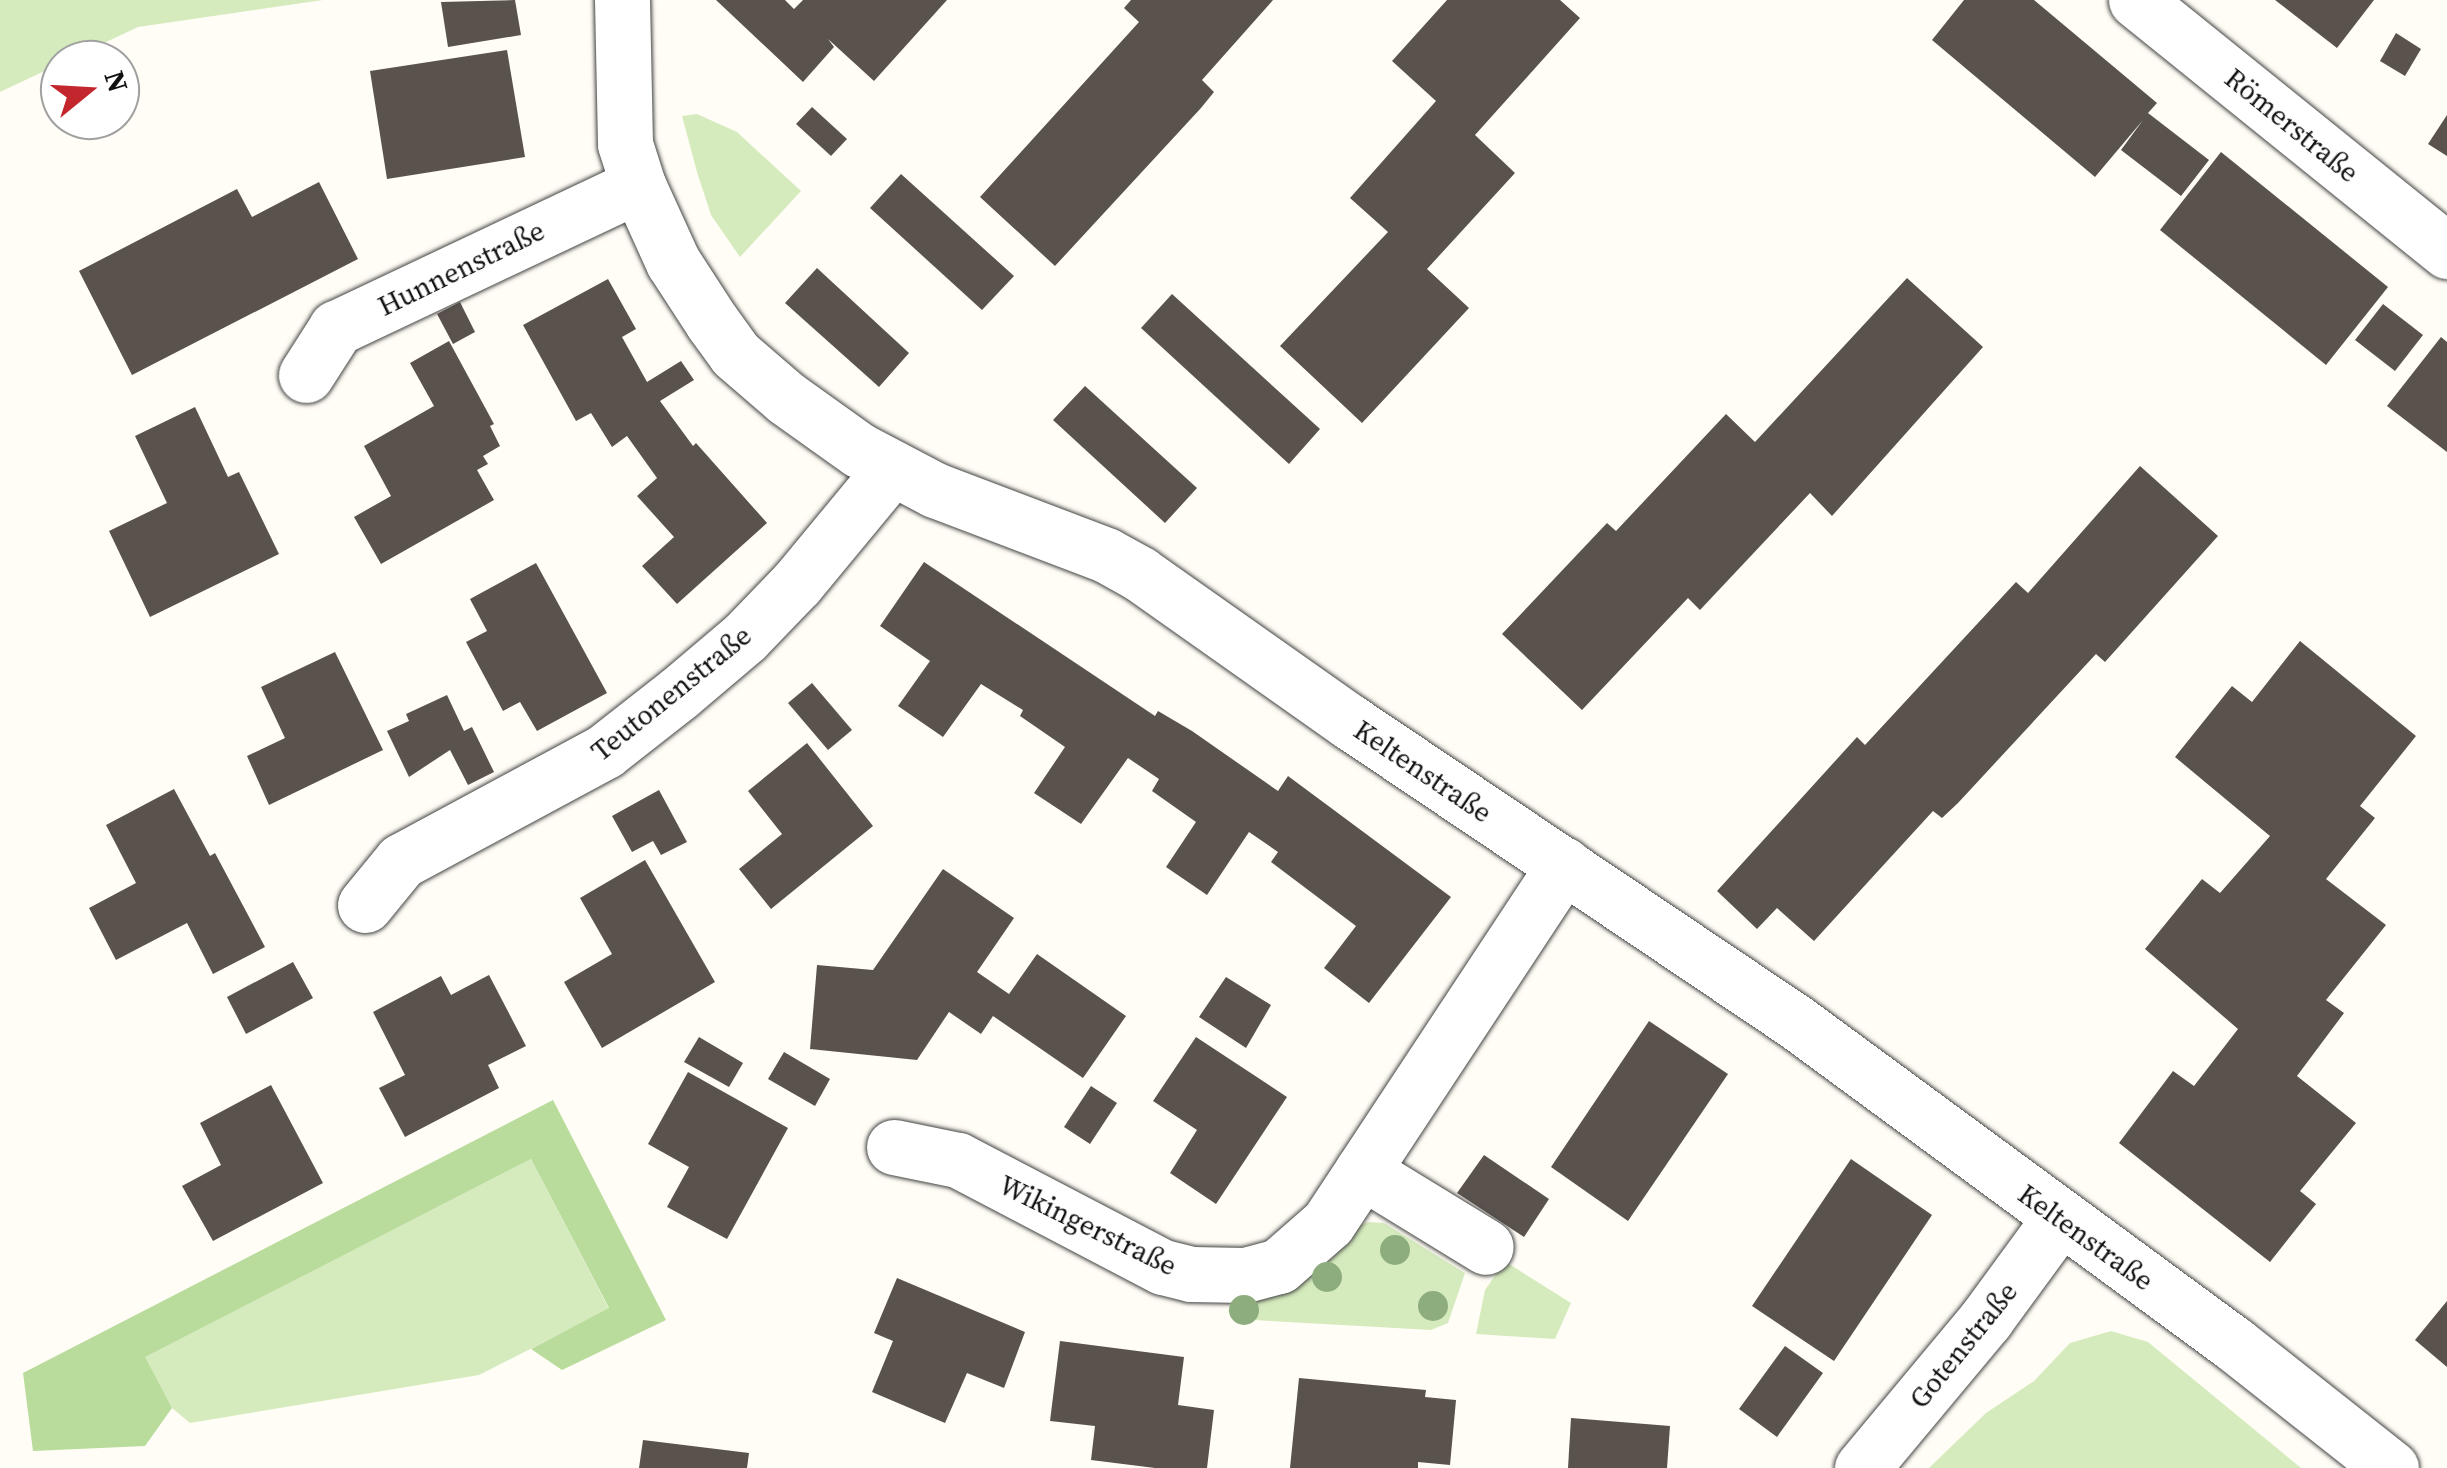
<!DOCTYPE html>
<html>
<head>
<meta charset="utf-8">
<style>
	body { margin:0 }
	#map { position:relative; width:2447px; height:1468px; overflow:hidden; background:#fffdf5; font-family:"Source Serif 4",serif }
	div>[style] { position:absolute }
	.green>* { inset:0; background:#d5ebbd }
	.forest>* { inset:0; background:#b9dc9c }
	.building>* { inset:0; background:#5a524d }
	.roads { filter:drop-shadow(0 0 2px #444) drop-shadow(0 0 2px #444) }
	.street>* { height:55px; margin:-27.5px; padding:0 27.5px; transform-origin:27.5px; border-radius:27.5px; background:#fff }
	.trees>* { width:30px; height:30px; margin:-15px; border-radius:50%; background:#8dad7f }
	span { translate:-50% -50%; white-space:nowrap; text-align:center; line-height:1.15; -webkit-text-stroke:10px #fff; paint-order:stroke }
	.street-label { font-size:28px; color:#111 }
	.north { position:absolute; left:40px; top:40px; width:100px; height:100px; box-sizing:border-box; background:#fff; border:2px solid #a0a0a0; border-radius:50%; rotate:72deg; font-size:28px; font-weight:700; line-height:40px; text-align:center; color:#111 }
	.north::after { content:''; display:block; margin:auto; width:35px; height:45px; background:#c4262e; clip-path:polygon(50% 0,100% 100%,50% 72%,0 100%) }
</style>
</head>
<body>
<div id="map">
	<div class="green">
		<div style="clip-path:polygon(0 0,323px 0,138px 27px,0 92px)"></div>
		<div style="clip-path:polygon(697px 114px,737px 132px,801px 191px,740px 257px,711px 215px,697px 172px,682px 116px)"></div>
		<div style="clip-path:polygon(531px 1159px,609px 1309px,479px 1375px,190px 1423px,172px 1408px,144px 1357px)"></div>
		<div style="clip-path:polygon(1368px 1222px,1384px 1223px,1465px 1273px,1448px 1323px,1431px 1330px,1235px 1319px,1228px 1311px,1233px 1304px,1295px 1284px,1322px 1266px,1354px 1228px)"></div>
		<div style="clip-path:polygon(1509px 1264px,1571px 1303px,1555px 1339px,1476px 1334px,1485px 1290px,1501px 1267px)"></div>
		<div style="clip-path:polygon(2111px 1331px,2148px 1342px,2301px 1468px,1929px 1468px,1986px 1413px,2034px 1381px,2070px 1343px)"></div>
	</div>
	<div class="forest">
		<div style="clip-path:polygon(553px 1100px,666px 1320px,562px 1370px,531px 1349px,609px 1308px,531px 1159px,145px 1357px,172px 1408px,145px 1446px,33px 1451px,23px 1373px)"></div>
	</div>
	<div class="building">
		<div style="clip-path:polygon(515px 0,521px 35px,448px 47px,441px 2px)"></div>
		<div style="clip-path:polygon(716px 0,785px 0,794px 9px,803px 0,947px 0,874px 81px,828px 39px,834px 47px,803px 82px)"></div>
		<div style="clip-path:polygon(1131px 0,1273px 0,1202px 80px,1214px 92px,1201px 108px,1055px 266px,980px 197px,1139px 22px,1124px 8px)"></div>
		<div style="clip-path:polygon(1447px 0,1560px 0,1580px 18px,1475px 135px,1515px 173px,1427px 269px,1469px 308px,1362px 423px,1280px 346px,1388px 232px,1350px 198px,1436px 101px,1392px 61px)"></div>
		<div style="clip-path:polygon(1964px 0,2034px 0,2157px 103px,2148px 113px,2209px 160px,2181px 196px,2121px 150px,2143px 120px,2095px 177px,1932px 40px)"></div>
		<div style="clip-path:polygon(2275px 0,2374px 0,2337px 48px)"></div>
		<div style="clip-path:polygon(2396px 33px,2421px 49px,2405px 76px,2380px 61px)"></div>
		<div style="clip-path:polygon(507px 50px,525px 157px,387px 179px,370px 71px)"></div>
		<div style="clip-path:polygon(812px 107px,847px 139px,831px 156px,796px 124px)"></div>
		<div style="clip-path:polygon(2447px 115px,2447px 156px,2428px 144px)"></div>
		<div style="clip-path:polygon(2221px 152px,2388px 287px,2326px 365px,2160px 230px)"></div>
		<div style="clip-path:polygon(901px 174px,1014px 276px,982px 310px,870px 208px)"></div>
		<div style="clip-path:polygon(319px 182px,358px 259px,132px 375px,79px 271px,237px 189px,252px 217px)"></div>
		<div style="clip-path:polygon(817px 268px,909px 353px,879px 387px,785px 303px)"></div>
		<div style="clip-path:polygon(1907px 278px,1983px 347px,1832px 516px,1810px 493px,1700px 610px,1688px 598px,1582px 710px,1502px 634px,1607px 523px,1616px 531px,1726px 414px,1755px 442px)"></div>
		<div style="clip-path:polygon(608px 279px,636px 329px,622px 337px,647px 382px,681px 361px,694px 380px,660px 401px,693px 446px,696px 443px,767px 523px,677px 604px,642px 566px,674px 537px,637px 496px,657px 478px,627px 436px,612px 447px,591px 413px,576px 421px,523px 325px)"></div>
		<div style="clip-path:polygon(1172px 294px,1320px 429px,1289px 464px,1141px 328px)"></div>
		<div style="clip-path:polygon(460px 302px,475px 332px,453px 344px,437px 314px)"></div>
		<div style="clip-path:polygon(2383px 304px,2423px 335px,2395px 371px,2355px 340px)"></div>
		<div style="clip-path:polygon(2441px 337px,2447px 342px,2447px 452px,2387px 406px)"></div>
		<div style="clip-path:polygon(449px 341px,494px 424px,490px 426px,500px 446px,483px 456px,488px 464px,477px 470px,494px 500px,381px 564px,354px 517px,391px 496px,364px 446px,434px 406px,410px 363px)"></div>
		<div style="clip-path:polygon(1085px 386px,1197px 488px,1165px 523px,1053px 420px)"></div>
		<div style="clip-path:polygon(195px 407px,228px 477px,239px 472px,279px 554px,150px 617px,109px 531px,167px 503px,135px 436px)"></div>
		<div style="clip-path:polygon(2140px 466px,2218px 536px,2105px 662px,2096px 654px,1958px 803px,1942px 818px,1933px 811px,1814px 941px,1777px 908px,1757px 929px,1717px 891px,1857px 737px,1865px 745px,2016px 582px,2028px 593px)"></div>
		<div style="clip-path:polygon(924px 562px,1155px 716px,1158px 711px,1192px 731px,1278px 791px,1288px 776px,1451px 897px,1369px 1003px,1324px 968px,1356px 926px,1271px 862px,1278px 852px,1249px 832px,1207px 895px,1166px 867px,1196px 822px,1152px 791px,1159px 779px,1128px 758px,1081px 824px,1034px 793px,1065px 747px,1020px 716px,1023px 710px,981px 684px,943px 737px,898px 706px,930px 661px,880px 626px)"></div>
		<div style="clip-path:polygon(536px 563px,607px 693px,537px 731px,520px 702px,503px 711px,466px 642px,487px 631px,470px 599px)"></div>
		<div style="clip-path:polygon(2300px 641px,2416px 736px,2360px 806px,2375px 818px,2326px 879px,2386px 925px,2326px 1000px,2344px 1013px,2297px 1076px,2356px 1123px,2300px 1191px,2316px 1204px,2270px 1262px,2119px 1143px,2173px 1071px,2194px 1086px,2238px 1029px,2145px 949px,2202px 879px,2220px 893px,2270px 836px,2175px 757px,2232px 686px,2252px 702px)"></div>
		<div style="clip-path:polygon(335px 652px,383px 750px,269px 805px,247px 756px,285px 738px,261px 687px)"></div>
		<div style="clip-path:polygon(812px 683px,852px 730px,828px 750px,788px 703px)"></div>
		<div style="clip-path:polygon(447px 695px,464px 731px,472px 727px,494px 772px,468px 785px,450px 750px,409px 777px,387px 731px,409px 721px,406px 714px)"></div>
		<div style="clip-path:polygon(807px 743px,873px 826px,771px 909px,739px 869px,782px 834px,748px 791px)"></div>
		<div style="clip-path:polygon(174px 789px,210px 856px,215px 853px,265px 947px,213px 974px,187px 923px,116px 960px,89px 908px,136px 883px,106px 825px)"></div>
		<div style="clip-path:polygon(659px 790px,687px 842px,661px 855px,653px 841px,632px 852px,612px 816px)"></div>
		<div style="clip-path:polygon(645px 860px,715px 982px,602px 1048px,564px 982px,612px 954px,580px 898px)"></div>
		<div style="clip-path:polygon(943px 869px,1014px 918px,977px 972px,1009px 994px,1037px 954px,1126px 1016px,1083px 1078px,993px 1016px,981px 1034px,949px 1012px,917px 1060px,810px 1049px,817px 965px,873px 970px)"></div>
		<div style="clip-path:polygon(293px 962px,313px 998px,246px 1034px,227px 997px)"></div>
		<div style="clip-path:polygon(489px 975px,526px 1046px,488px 1065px,499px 1088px,405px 1137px,379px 1088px,405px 1075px,373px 1012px,441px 976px,451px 995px)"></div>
		<div style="clip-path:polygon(1226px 977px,1271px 1005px,1246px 1048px,1199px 1017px)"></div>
		<div style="clip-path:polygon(1649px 1021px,1728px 1074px,1628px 1221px,1551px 1167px)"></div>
		<div style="clip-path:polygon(699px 1037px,743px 1063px,729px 1087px,684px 1062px)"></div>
		<div style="clip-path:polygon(1196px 1037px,1287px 1097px,1216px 1204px,1170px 1173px,1197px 1130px,1153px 1101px)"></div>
		<div style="clip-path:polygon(784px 1052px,830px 1079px,815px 1106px,768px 1079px)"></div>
		<div style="clip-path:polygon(688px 1072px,788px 1128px,727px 1239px,667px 1207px,689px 1167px,648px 1144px)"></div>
		<div style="clip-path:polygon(271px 1085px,323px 1183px,213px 1241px,182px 1186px,221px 1165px,200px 1123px)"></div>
		<div style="clip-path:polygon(1091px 1086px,1117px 1103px,1090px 1144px,1064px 1127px)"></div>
		<div style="clip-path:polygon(1484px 1155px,1549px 1199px,1524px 1237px,1457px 1193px)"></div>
		<div style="clip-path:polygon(1851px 1159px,1932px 1215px,1834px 1361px,1752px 1306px)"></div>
		<div style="clip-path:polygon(897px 1278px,1025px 1332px,1004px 1388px,967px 1373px,945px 1423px,872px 1392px,893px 1341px,874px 1333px)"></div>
		<div style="clip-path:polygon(2447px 1301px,2447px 1367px,2415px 1340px)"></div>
		<div style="clip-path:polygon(1060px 1341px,1184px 1357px,1178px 1405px,1214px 1410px,1207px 1468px,1155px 1468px,1091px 1460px,1095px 1426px,1050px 1421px)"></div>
		<div style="clip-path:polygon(1785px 1346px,1823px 1373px,1777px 1437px,1739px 1409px)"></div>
		<div style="clip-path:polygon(1299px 1378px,1426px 1390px,1425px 1397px,1456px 1400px,1450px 1465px,1418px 1462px,1418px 1468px,1290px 1468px)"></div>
		<div style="clip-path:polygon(1571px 1418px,1670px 1426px,1667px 1468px,1568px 1468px)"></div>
		<div style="clip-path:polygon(643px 1440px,749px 1453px,747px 1468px,639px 1468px)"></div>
	</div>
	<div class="roads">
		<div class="street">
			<div style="left:622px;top:0;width:144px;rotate:88.8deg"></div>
			<div style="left:625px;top:144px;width:43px;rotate:72.4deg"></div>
			<div style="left:638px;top:185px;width:85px;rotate:65.6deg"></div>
			<div style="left:673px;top:262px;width:72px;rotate:57deg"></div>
			<div style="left:712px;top:322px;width:39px;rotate:54deg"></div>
			<div style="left:735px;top:354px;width:67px;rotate:40.8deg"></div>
			<div style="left:786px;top:398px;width:90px;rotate:35.5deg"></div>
			<div style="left:859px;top:450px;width:86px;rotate:27.8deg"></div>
			<div style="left:935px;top:490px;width:183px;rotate:20.8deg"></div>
			<div style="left:1106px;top:555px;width:39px;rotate:29deg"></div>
			<div style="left:1140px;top:574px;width:257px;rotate:35.2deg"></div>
			<div style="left:1350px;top:722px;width:538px;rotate:33.93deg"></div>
			<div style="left:1796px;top:1022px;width:544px;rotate:36.32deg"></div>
			<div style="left:2234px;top:1344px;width:200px;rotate:38.3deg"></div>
			<div style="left:2136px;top:0;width:400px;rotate:38.9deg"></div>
			<div style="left:306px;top:375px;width:56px;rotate:-57.4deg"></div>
			<div style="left:336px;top:328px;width:334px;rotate:-25.3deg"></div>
			<div style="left:365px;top:905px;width:57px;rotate:-50.7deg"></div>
			<div style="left:401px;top:861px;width:232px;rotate:-28.3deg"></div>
			<div style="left:605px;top:751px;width:94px;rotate:-38.1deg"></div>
			<div style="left:679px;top:693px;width:87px;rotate:-40.3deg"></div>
			<div style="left:745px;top:637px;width:75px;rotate:-46.1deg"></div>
			<div style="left:797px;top:583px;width:149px;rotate:-50.4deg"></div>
			<div style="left:894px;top:1147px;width:65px;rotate:11.5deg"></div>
			<div style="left:958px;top:1160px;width:231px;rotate:27.6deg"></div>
			<div style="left:1163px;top:1267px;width:29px;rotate:14deg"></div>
			<div style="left:1191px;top:1274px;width:54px;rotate:1.1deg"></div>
			<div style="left:1245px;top:1275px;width:35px;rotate:-15deg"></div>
			<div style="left:1279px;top:1266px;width:65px;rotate:-41.3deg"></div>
			<div style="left:1328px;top:1223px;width:429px;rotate:-56.6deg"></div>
			<div style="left:1362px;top:1171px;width:145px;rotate:31.5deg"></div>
			<div style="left:1862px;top:1468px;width:194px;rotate:-50.2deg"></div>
			<div style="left:1986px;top:1319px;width:125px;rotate:-53.8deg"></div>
		</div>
	</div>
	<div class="trees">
		<div style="left:1395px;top:1250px"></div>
		<div style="left:1327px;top:1277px"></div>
		<div style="left:1433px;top:1306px"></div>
		<div style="left:1244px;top:1310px"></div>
	</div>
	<div class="street-label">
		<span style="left:2292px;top:125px;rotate:39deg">Römerstraße</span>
		<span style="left:461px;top:268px;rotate:-26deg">Hunnenstraße</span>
		<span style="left:671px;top:693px;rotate:-39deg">Teutonenstraße</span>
		<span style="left:1423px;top:771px;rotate:34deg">Keltenstraße</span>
		<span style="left:1088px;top:1225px;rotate:26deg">Wikingerstraße</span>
		<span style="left:2086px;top:1237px;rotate:36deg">Keltenstraße</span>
		<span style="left:1963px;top:1345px;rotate:-51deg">Gotenstraße</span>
	</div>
	<div class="north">N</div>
</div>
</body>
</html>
